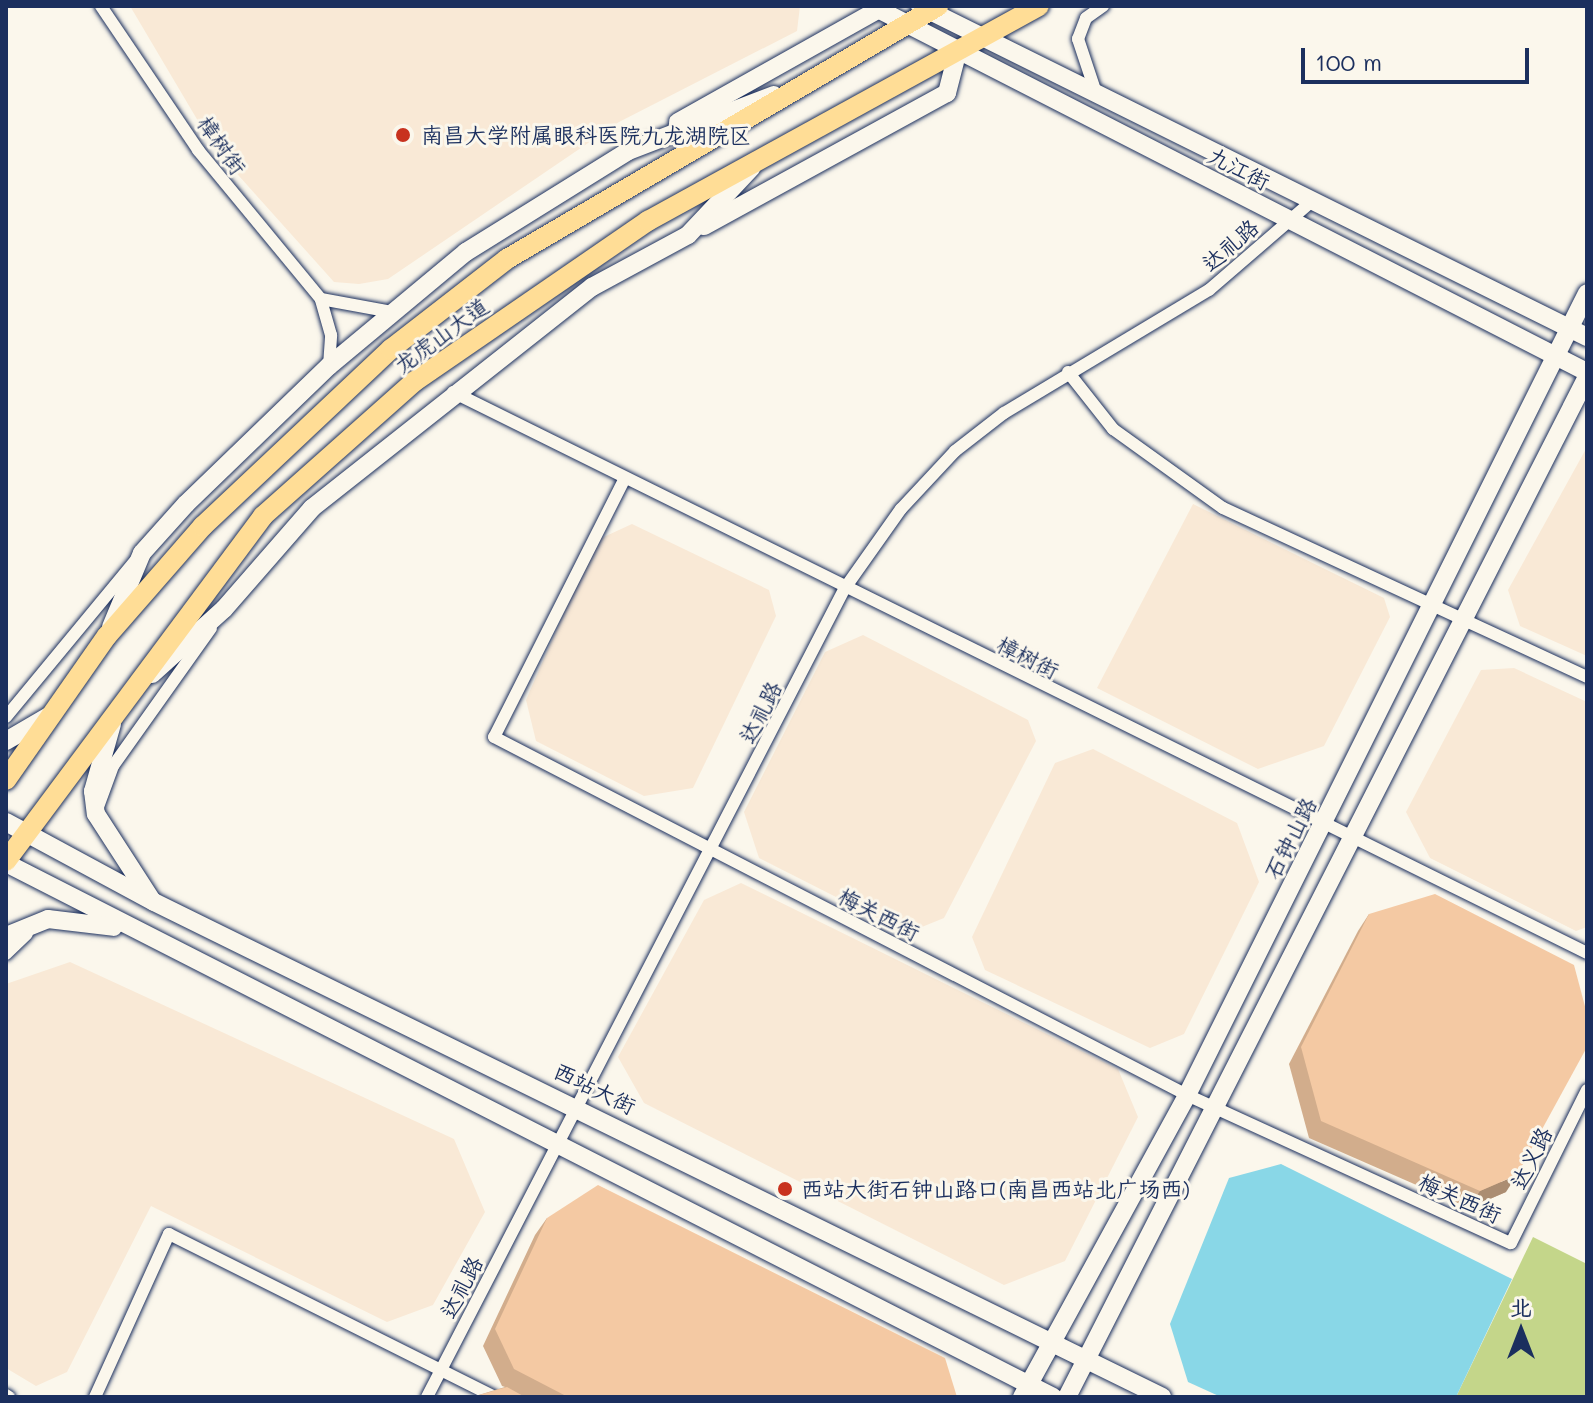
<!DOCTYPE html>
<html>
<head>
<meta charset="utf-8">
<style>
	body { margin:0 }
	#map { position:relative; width:1593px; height:1403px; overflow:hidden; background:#fbf7ec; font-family:Mali,"LXGW WenKai TC",sans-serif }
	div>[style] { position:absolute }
	.built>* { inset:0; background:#f9e9d6 }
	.green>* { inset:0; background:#c4d68a }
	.water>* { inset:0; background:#89d7e7 }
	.roads { filter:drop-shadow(0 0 2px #1b2f5e) drop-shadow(0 0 2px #1b2f5e) }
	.street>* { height:12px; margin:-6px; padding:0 6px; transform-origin:6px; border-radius:6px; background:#fbf7ec }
	.secondary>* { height:18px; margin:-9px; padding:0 9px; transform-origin:9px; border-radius:9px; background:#fbf7ec }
	.primary>* { height:20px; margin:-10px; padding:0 10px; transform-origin:10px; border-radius:10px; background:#ffdd96 }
	.wall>* { inset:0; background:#d2ad8c }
	.shaded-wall>* { inset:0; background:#ab8d72 }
	.building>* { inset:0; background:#f4c9a3 }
	.dots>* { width:22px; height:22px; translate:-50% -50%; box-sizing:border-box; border:4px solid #fbf7ec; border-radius:50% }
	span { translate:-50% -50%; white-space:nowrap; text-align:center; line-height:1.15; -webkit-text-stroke:6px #fbf7ec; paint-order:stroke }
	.poi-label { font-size:22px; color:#1b2f5e }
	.left { translate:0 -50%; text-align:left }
	.street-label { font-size:22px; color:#1b2f5e }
	.frame { position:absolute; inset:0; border:8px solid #1b2f5e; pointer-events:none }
	.north { position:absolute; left:1481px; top:1291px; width:80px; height:80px; -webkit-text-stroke:6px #fbf7ec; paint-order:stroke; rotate:0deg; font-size:22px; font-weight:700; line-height:32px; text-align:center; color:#1b2f5e }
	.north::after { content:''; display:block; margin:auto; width:28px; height:36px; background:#1b2f5e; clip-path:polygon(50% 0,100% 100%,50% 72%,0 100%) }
	.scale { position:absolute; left:1301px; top:48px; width:228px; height:36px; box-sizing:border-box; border:4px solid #1b2f5e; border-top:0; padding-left:10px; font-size:24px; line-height:28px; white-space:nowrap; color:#1b2f5e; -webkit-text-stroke:6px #fbf7ec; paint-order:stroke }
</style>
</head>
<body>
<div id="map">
	<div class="built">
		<div style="clip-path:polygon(130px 6px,800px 6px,797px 31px,619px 122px,388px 279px,359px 284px,334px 282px,214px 148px)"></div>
		<div style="clip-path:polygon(1587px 447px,1587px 656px,1520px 626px,1508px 590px)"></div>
		<div style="clip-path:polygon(1193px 504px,1384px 598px,1390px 617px,1324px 746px,1258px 769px,1097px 688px)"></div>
		<div style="clip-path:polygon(632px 524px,769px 590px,776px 616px,693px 788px,644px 796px,536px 741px,526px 700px,595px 541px)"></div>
		<div style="clip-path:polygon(863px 635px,1028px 720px,1036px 741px,944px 918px,907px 933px,759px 858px,744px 812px,825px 652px)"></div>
		<div style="clip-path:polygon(1514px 668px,1587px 702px,1587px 927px,1576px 931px,1430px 858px,1406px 812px,1481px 670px)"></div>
		<div style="clip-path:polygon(1093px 749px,1237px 823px,1259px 882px,1184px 1034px,1150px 1048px,985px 970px,972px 937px,1055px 763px)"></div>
		<div style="clip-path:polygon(741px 883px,1118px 1069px,1138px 1117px,1065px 1261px,1004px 1285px,644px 1103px,618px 1057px,704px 900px)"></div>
		<div style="clip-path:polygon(70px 962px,454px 1139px,485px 1212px,433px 1305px,387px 1322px,151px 1206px,67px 1372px,36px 1386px,6px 1368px,6px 984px)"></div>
	</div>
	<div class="green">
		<div style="clip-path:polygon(1533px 1237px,1587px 1264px,1587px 1397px,1456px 1397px)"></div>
	</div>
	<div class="water">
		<div style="clip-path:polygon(1281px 1164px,1512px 1279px,1456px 1397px,1221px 1397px,1188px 1382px,1170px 1324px,1229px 1178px)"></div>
	</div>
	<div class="roads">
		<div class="street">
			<div style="left:101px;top:6px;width:174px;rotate:56deg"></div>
			<div style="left:198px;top:150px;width:193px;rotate:50.5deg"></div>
			<div style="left:1095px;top:90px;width:54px;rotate:-108.4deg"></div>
			<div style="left:1078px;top:39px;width:22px;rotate:-69deg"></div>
			<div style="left:1086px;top:18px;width:21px;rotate:-35deg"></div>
			<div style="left:329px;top:366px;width:31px;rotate:-86deg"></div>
			<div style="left:331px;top:335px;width:37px;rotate:-106deg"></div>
			<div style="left:321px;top:299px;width:72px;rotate:10.4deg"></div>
			<div style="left:1068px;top:372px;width:73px;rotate:51.7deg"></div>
			<div style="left:1113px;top:429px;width:135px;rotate:35.7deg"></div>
			<div style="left:1223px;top:508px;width:401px;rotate:24.9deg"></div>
			<div style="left:453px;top:392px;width:1265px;rotate:26.32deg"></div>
			<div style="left:625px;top:478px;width:290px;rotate:116.8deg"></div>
			<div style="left:494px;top:737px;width:780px;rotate:27.32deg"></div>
			<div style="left:1187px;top:1095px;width:356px;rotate:24.6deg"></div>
			<div style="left:1511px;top:1243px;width:171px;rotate:-63.6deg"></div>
			<div style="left:6px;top:717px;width:202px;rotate:-50.4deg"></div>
			<div style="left:98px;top:807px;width:44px;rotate:-69.9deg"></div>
			<div style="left:113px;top:766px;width:169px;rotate:-54.6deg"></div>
			<div style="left:6px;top:954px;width:29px;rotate:-44deg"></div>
			<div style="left:6px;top:1395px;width:4px;rotate:34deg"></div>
			<div style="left:95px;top:1397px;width:179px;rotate:-65.6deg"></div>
			<div style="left:169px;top:1234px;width:364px;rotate:26.6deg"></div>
			<div style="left:427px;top:1397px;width:911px;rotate:-62.68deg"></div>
			<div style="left:845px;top:588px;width:97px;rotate:-54.7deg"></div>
			<div style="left:901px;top:509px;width:79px;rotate:-47deg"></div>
			<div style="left:955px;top:451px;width:62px;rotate:-37.8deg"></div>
			<div style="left:1004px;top:413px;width:239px;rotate:-31deg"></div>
			<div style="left:1209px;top:290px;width:135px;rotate:-40.8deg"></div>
		</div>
		<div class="secondary">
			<div style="left:872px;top:6px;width:803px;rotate:27.11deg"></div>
			<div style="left:920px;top:6px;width:745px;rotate:26.39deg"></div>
			<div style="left:678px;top:122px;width:237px;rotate:-29.3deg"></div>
			<div style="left:704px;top:226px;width:277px;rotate:-28.7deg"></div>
			<div style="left:947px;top:93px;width:40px;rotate:-75.6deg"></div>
			<div style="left:111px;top:627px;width:80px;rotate:-67.3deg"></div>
			<div style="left:142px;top:553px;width:66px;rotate:-48.1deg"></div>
			<div style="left:186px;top:504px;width:199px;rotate:-44deg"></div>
			<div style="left:329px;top:366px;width:178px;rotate:-39.8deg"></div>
			<div style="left:466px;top:252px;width:191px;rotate:-31.9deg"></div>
			<div style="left:628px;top:151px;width:156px;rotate:-21deg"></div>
			<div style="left:152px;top:674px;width:97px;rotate:-42.1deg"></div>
			<div style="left:224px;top:609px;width:134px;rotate:-48.9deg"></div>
			<div style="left:312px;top:508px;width:357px;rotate:-38.3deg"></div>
			<div style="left:592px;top:287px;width:109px;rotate:-28.4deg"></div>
			<div style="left:688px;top:235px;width:93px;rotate:-46.7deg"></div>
			<div style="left:112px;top:724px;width:70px;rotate:105.8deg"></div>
			<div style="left:93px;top:791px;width:23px;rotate:83deg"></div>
			<div style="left:96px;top:814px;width:101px;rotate:57.1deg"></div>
			<div style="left:6px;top:741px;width:50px;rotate:-30.2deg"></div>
			<div style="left:6px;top:822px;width:168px;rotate:28.4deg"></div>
			<div style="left:154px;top:902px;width:1123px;rotate:26.15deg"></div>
			<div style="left:6px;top:863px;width:1175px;rotate:27.02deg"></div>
			<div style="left:6px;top:936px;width:45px;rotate:-22deg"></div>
			<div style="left:48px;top:919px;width:66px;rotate:6.9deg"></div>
			<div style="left:1022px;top:1397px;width:344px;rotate:-61.3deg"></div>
			<div style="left:1187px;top:1095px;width:896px;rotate:-63.49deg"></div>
			<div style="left:1067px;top:1397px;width:1145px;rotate:-62.99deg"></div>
		</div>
		<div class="primary">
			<div style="left:6px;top:780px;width:176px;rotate:-55deg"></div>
			<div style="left:107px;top:636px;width:146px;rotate:-48.9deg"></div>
			<div style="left:203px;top:526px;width:258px;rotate:-43.3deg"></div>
			<div style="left:391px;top:349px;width:147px;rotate:-37.8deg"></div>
			<div style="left:507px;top:259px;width:500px;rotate:-30.4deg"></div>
			<div style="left:6px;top:861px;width:430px;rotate:-53.3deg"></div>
			<div style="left:263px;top:516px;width:203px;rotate:-41.6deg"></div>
			<div style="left:415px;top:381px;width:283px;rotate:-34.5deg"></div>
			<div style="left:648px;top:221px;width:446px;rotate:-28.8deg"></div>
		</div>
	</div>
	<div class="wall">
		<div style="clip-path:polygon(1369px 914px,1506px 1192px,1469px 1208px,1309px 1138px,1289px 1064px,1358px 931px)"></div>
		<div style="clip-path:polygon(547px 1218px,957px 1397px,472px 1397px,505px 1387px,502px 1386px,483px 1346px,535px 1235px)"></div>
	</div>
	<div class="shaded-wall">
		<div style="clip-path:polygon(1517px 1175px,1506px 1192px,1469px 1208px,1480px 1191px)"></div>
	</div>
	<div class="building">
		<div style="clip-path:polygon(1435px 894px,1574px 965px,1587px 1014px,1587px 1047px,1517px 1175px,1480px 1191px,1321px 1121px,1301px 1047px,1369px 914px)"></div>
		<div style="clip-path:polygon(598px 1185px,945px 1358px,957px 1397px,568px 1397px,514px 1369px,495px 1329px,547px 1218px)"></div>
		<div style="clip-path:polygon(507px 1387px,525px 1397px,472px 1397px)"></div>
	</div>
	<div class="dots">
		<div style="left:403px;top:135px;background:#c8321e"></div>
		<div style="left:785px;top:1189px;background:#c8321e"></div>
	</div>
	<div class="poi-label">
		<span class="left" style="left:421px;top:135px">南昌大学附属眼科医院九龙湖院区</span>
		<span class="left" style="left:801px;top:1189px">西站大街石钟山路口(南昌西站北广场西)</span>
	</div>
	<div class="street-label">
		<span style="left:222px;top:145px;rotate:55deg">樟树街</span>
		<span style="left:1239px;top:168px;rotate:27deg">九江街</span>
		<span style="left:1230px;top:245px;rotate:-41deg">达礼路</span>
		<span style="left:441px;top:335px;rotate:-36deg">龙虎山大道</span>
		<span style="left:1028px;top:657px;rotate:27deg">樟树街</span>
		<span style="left:760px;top:712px;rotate:-63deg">达礼路</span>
		<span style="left:1290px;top:838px;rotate:-63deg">石钟山路</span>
		<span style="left:879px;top:914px;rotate:27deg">梅关西街</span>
		<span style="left:595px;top:1088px;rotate:26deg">西站大街</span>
		<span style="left:1531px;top:1158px;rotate:-64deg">达义路</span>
		<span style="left:1460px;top:1198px;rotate:24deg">梅关西街</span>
		<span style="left:461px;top:1287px;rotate:-63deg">达礼路</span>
	</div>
	<div class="frame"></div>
	<div class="north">北</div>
	<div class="scale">100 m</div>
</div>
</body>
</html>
